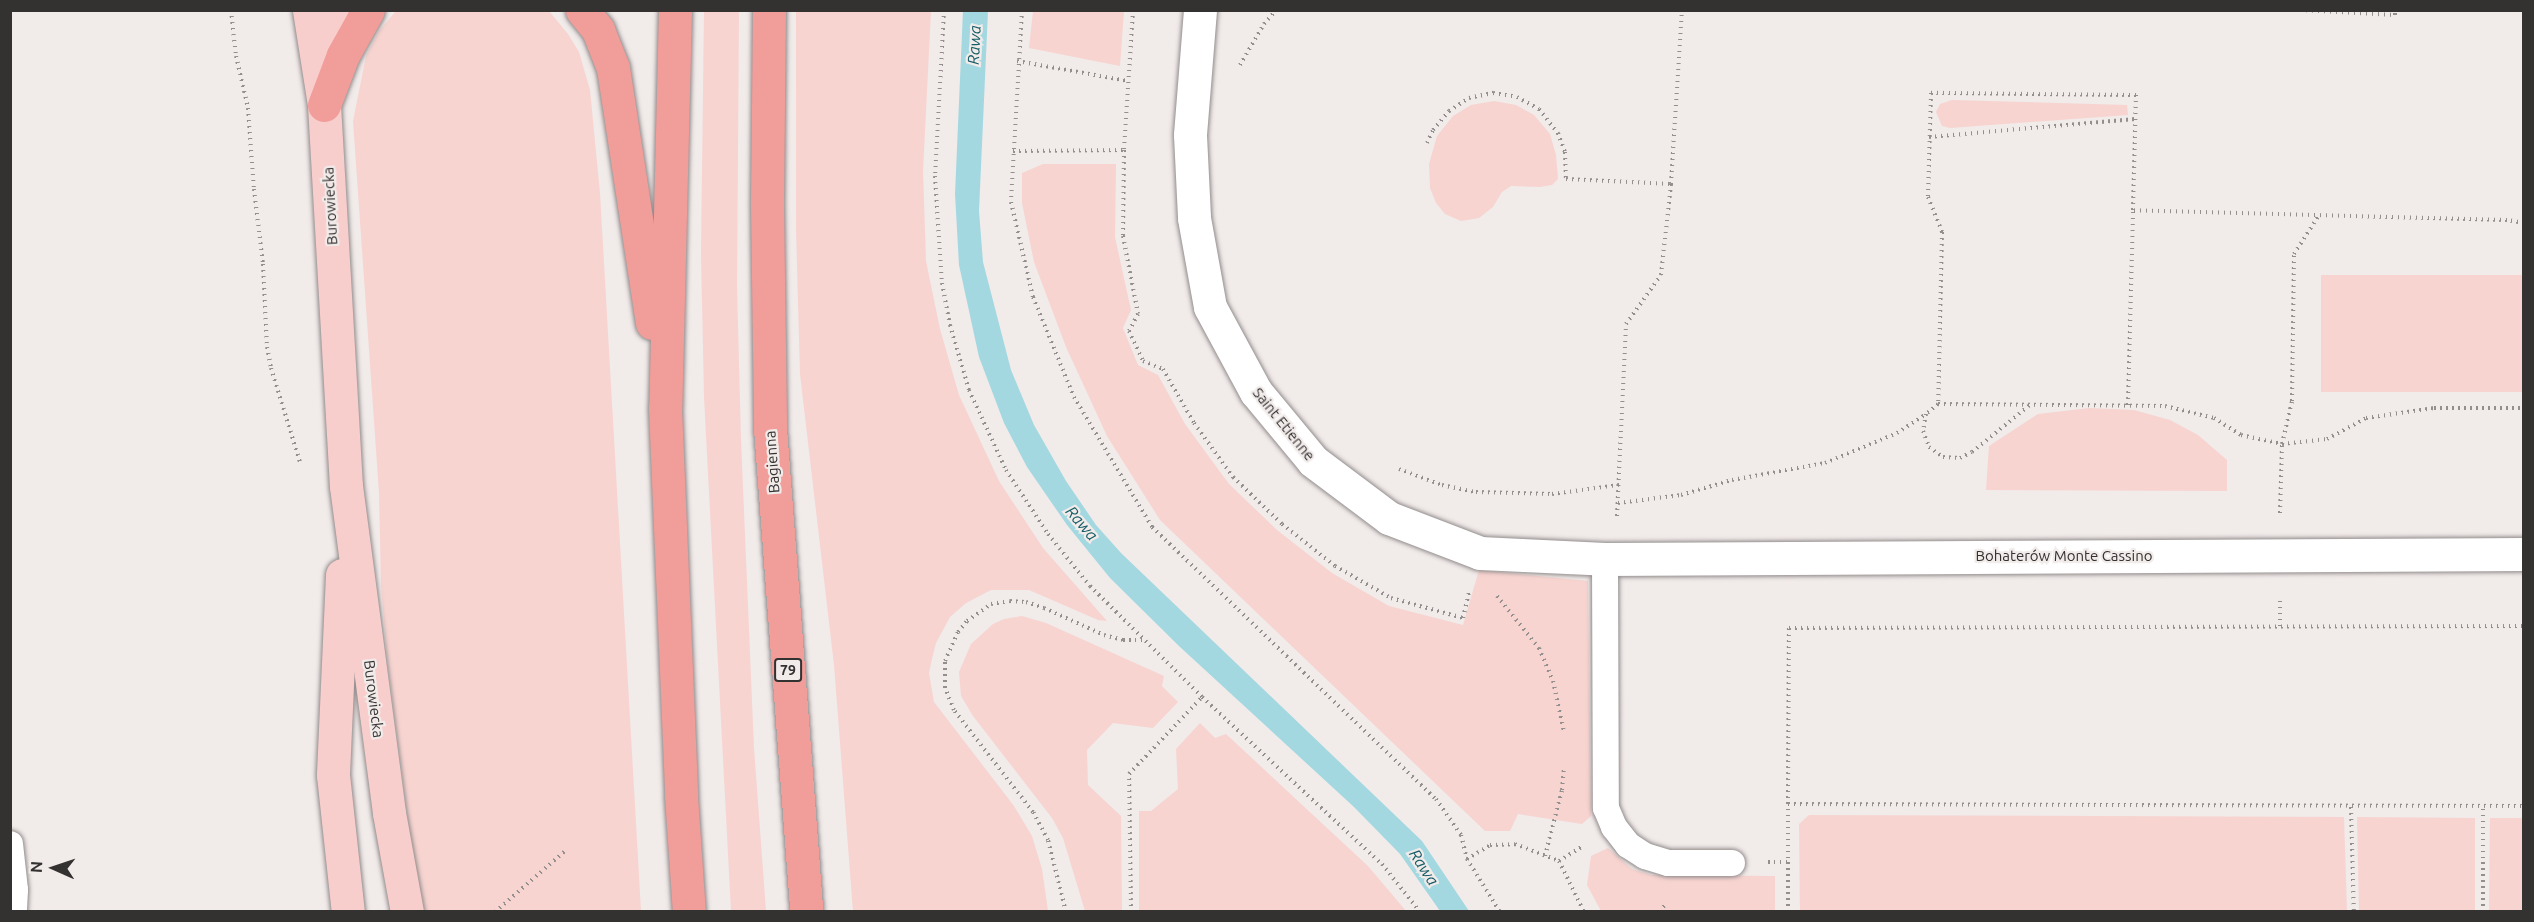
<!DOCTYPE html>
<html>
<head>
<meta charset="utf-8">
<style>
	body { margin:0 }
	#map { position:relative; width:2534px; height:922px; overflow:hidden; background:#f1ebea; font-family:Ubuntu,sans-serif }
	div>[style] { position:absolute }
	.green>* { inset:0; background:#f7d4d0 }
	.water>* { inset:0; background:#a3d8e1 }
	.path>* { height:4px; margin-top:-2px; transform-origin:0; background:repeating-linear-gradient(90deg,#938f8e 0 1.5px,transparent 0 6px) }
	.roads { filter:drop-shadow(0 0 2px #928c8c) drop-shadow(0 0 2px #928c8c) }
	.lane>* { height:26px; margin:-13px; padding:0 13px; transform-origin:13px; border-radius:13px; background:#fff }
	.street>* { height:33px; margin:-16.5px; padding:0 16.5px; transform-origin:16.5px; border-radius:16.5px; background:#fff }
	.secondary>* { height:33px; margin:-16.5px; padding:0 16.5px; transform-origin:16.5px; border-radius:16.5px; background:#f8cecd }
	.primary>* { height:33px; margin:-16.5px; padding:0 16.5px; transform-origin:16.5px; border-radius:16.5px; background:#f19d9a }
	span { translate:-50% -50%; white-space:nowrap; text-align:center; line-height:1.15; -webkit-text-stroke:4.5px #f1ebea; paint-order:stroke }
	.shield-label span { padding:2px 4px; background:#f1ebea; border:2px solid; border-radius:4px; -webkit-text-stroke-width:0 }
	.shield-label { font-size:14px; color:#343231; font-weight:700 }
	.street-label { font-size:15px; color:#343231 }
	.water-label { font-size:16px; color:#145c66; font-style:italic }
	.frame { position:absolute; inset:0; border:12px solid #343231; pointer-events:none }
	.north { position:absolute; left:24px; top:838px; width:60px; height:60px; -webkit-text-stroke:4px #f1ebea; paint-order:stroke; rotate:273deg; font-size:16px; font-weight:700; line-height:24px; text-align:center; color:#343231 }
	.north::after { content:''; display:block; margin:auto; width:21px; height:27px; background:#343231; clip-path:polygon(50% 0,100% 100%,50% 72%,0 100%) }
</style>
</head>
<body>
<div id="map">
	<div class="green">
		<div style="clip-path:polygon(396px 11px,549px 11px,568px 34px,579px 52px,590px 90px,600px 193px,641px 911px,420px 911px,387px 658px,381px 585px,379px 493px,353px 121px,366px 56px,379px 31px)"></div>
		<div style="clip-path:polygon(704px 11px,739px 11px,737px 287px,741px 440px,754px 748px,766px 911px,731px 911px,704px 397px,701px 254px)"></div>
		<div style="clip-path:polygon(796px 11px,931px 11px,923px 171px,926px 261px,940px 329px,959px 395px,999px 481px,1043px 548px,1107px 621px,1098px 620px,1029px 590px,991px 590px,966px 603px,950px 617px,936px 643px,932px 659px,929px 673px,934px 702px,1014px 806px,1032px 836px,1042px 869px,1048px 911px,853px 911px,834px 665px,800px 374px,796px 228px)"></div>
		<div style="clip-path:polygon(1033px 11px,1124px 11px,1120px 66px,1029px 48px)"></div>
		<div style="clip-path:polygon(1952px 100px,2127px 105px,2128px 115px,1950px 128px,1942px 126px,1936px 112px,1940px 104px)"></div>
		<div style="clip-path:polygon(1494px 101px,1516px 105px,1534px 115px,1550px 134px,1556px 155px,1558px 179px,1552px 185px,1540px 187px,1511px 186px,1502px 192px,1493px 207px,1479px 218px,1461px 221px,1445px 214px,1436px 203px,1430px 188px,1429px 164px,1437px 136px,1453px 116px,1471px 105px)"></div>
		<div style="clip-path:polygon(1043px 164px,1116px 164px,1115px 237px,1131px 310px,1123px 328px,1138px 365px,1158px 375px,1185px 424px,1229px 484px,1277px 530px,1332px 573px,1389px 606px,1463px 625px,1479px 570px,1588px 581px,1591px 816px,1582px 824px,1518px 814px,1510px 831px,1485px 831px,1160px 520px,1107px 436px,1066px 347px,1034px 262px,1022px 203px,1022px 173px)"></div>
		<div style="clip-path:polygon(2321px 275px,2523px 275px,2523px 392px,2321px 392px)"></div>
		<div style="clip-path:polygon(2089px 408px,2134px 410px,2170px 420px,2198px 435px,2227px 460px,2227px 491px,1986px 490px,1989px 446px,2038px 414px)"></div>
		<div style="clip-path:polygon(1022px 616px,1046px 623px,1164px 676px,1162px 686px,1178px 702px,1153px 728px,1113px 723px,1087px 750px,1088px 785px,1121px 816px,1122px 911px,1085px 911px,1063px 838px,1052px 818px,973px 716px,961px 696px,959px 672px,971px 644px,993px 624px,1004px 619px)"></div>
		<div style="clip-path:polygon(1200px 723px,1215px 738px,1226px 734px,1368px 866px,1406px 911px,1139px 911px,1139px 811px,1151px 811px,1178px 789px,1176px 749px)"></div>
		<div style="clip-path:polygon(1809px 815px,2344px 817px,2347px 911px,1800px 911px,1799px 824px)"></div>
		<div style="clip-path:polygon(2357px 817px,2475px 818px,2475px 911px,2359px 911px)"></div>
		<div style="clip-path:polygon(2490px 818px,2523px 818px,2523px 911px,2489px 911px)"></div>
		<div style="clip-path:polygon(1608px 848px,1632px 869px,1651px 875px,1775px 876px,1775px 911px,1601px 911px,1587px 885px,1591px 856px)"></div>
	</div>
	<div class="water">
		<div style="clip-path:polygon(963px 10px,988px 11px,979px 211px,983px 262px,1011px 370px,1034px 425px,1066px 481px,1096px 525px,1121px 553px,1422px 841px,1469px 911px,1440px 911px,1400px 854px,1354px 807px,1180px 647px,1110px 578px,1067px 525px,1027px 467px,1004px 423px,979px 357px,959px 265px,955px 194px)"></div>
	</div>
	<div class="path">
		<div style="left:231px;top:10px;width:46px;rotate:83.8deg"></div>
		<div style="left:236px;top:56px;width:53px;rotate:77deg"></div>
		<div style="left:248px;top:108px;width:81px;rotate:85.8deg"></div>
		<div style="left:254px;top:189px;width:76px;rotate:83.2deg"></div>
		<div style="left:263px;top:264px;width:83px;rotate:87.2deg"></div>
		<div style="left:267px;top:347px;width:21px;rotate:79deg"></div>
		<div style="left:271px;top:368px;width:98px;rotate:72.9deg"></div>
		<div style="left:944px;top:10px;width:166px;rotate:93.1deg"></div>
		<div style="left:935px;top:176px;width:107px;rotate:86.3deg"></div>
		<div style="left:942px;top:283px;width:43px;rotate:79.2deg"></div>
		<div style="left:950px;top:325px;width:68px;rotate:73.7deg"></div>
		<div style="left:969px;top:390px;width:88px;rotate:65.2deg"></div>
		<div style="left:1006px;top:470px;width:77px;rotate:56.7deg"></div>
		<div style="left:1048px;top:534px;width:67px;rotate:51.1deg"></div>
		<div style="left:1090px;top:586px;width:158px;rotate:44.7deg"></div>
		<div style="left:1202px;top:697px;width:246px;rotate:42.9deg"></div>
		<div style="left:1382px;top:864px;width:61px;rotate:51.6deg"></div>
		<div style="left:1022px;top:10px;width:192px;rotate:93.3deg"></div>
		<div style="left:1011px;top:202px;width:98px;rotate:77deg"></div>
		<div style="left:1033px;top:297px;width:108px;rotate:67.7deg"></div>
		<div style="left:1074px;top:397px;width:152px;rotate:59deg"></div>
		<div style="left:1152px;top:527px;width:393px;rotate:43.8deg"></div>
		<div style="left:1436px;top:799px;width:44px;rotate:55.2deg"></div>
		<div style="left:1461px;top:835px;width:25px;rotate:76deg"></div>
		<div style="left:1467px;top:859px;width:62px;rotate:58.1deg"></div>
		<div style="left:1133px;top:10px;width:140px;rotate:93.7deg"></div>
		<div style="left:1124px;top:150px;width:86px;rotate:90.7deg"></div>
		<div style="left:1123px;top:236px;width:79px;rotate:79.1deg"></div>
		<div style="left:1138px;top:314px;width:19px;rotate:118deg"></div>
		<div style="left:1129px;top:331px;width:33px;rotate:65deg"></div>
		<div style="left:1143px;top:361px;width:22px;rotate:22deg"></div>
		<div style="left:1163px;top:369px;width:62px;rotate:60.1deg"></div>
		<div style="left:1194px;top:423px;width:67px;rotate:54.2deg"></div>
		<div style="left:1233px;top:477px;width:68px;rotate:43.8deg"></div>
		<div style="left:1282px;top:524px;width:68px;rotate:38.4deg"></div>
		<div style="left:1335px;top:566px;width:64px;rotate:29.7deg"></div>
		<div style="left:1391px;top:598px;width:75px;rotate:15.5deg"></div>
		<div style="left:1463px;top:618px;width:27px;rotate:-77deg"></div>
		<div style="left:2300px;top:10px;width:95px;rotate:3deg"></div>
		<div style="left:2395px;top:15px;width:5px;rotate:-90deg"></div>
		<div style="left:1017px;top:61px;width:113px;rotate:10.2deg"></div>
		<div style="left:1240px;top:65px;width:48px;rotate:-59.7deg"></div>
		<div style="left:1264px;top:24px;width:18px;rotate:-49deg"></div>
		<div style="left:1929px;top:137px;width:207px;rotate:-5deg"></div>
		<div style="left:1427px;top:143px;width:14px;rotate:-65deg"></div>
		<div style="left:1433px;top:130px;width:25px;rotate:-50deg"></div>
		<div style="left:1449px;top:111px;width:24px;rotate:-33deg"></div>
		<div style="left:1469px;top:98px;width:25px;rotate:-12deg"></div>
		<div style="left:1493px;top:93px;width:24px;rotate:9deg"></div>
		<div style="left:1517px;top:97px;width:25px;rotate:29deg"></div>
		<div style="left:1539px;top:109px;width:31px;rotate:52deg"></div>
		<div style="left:1558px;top:133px;width:20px;rotate:70deg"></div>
		<div style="left:1565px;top:152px;width:27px;rotate:88deg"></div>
		<div style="left:1566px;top:179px;width:105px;rotate:2.7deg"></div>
		<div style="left:1013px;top:151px;width:111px;rotate:-0.5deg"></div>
		<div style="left:2524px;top:223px;width:17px;rotate:-170deg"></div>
		<div style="left:2507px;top:220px;width:374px;rotate:-178.5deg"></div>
		<div style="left:2133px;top:210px;width:115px;rotate:-88.5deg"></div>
		<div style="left:2136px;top:95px;width:205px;rotate:-179.4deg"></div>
		<div style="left:1931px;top:93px;width:104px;rotate:91.7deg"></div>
		<div style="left:1928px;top:197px;width:38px;rotate:68deg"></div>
		<div style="left:1942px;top:232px;width:172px;rotate:91.3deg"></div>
		<div style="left:1938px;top:404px;width:227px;rotate:0.5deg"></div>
		<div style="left:2165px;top:406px;width:50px;rotate:13.8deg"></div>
		<div style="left:2214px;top:418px;width:32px;rotate:32deg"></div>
		<div style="left:2241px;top:435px;width:42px;rotate:12.4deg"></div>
		<div style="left:2282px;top:444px;width:45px;rotate:-6.3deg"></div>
		<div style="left:2327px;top:439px;width:44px;rotate:-28.3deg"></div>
		<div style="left:2366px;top:418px;width:69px;rotate:-8.4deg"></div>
		<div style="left:2434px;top:408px;width:90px"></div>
		<div style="left:1938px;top:404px;width:16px;rotate:140deg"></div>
		<div style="left:1926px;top:414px;width:17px;rotate:100deg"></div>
		<div style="left:1923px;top:431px;width:17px;rotate:69deg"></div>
		<div style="left:1929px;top:447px;width:17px;rotate:36deg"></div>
		<div style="left:1943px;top:457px;width:17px;rotate:3deg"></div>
		<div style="left:1960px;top:458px;width:13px;rotate:-27deg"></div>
		<div style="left:1972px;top:452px;width:76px;rotate:-39.1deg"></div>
		<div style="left:2128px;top:405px;width:195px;rotate:-88.5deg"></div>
		<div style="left:1399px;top:469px;width:46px;rotate:20.4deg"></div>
		<div style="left:1442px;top:485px;width:35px;rotate:12deg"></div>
		<div style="left:1476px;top:492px;width:76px;rotate:1.5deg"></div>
		<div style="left:1552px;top:494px;width:68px;rotate:-7.7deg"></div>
		<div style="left:1618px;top:503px;width:64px;rotate:-7.2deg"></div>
		<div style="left:1681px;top:495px;width:53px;rotate:-16.4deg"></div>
		<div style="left:1732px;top:480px;width:95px;rotate:-10.4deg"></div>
		<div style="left:1825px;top:463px;width:78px;rotate:-22.6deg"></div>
		<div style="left:1897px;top:433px;width:35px;rotate:-33deg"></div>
		<div style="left:2280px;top:513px;width:69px;rotate:-88.3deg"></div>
		<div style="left:2282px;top:444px;width:44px;rotate:-76.9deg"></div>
		<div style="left:2292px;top:401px;width:147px;rotate:-89.2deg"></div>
		<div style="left:2294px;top:254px;width:46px;rotate:-57.3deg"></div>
		<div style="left:1617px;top:516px;width:192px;rotate:-87.3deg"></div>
		<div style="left:1626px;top:324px;width:60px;rotate:-54.5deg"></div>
		<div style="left:1661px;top:275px;width:92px;rotate:-83.7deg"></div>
		<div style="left:1671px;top:184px;width:174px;rotate:-86.4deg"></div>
		<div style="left:1497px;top:596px;width:67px;rotate:51.1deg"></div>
		<div style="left:1539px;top:648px;width:36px;rotate:67deg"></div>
		<div style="left:1553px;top:681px;width:52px;rotate:77.8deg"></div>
		<div style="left:2280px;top:626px;width:29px;rotate:-90deg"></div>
		<div style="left:1788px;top:804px;width:176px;rotate:-89.7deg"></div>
		<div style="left:1789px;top:628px;width:735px;rotate:-0.16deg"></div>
		<div style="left:2351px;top:807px;width:105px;rotate:88.4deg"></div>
		<div style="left:1545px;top:856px;width:68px;rotate:-75.6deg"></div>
		<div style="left:1562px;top:790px;width:21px;rotate:-85deg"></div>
		<div style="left:1467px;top:859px;width:27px;rotate:-31deg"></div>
		<div style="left:1490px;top:845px;width:25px;rotate:-2deg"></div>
		<div style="left:1515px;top:844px;width:47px;rotate:21.1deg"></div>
		<div style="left:1559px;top:861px;width:57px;rotate:63.9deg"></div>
		<div style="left:1559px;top:861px;width:26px;rotate:-32deg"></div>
		<div style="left:1768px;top:862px;width:20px"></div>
		<div style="left:495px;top:912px;width:94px;rotate:-41.1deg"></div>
		<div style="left:1066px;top:912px;width:74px;rotate:-104deg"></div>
		<div style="left:1048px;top:840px;width:32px;rotate:-118deg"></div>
		<div style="left:1033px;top:812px;width:129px;rotate:-127.8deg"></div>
		<div style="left:954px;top:710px;width:24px;rotate:-112deg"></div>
		<div style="left:945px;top:688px;width:27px;rotate:-90deg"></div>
		<div style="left:945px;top:661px;width:32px;rotate:-66deg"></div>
		<div style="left:958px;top:632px;width:14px;rotate:-51deg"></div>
		<div style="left:967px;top:621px;width:29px;rotate:-35deg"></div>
		<div style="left:991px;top:604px;width:19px;rotate:-9deg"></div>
		<div style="left:1010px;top:601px;width:16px;rotate:4deg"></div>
		<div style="left:1026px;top:602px;width:19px;rotate:18deg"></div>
		<div style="left:1044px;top:608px;width:66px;rotate:24.2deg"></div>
		<div style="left:1104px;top:635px;width:20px;rotate:15deg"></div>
		<div style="left:1123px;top:640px;width:19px"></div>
		<div style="left:1131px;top:912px;width:138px;rotate:-90.8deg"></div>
		<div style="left:1129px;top:774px;width:106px;rotate:-46.5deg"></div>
		<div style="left:1660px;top:912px;width:11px;rotate:-56deg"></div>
		<div style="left:1788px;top:912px;width:108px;rotate:-90deg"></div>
		<div style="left:1788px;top:804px;width:736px;rotate:0.16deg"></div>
		<div style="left:2483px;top:912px;width:106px;rotate:-90deg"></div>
	</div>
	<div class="roads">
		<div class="lane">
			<div style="left:1605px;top:559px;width:249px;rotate:89.8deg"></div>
			<div style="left:1606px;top:808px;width:21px;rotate:67deg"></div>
			<div style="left:1614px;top:827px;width:23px;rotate:52deg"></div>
			<div style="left:1628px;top:845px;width:20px;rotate:33deg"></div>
			<div style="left:1645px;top:856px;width:24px;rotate:17deg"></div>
			<div style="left:1668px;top:863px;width:64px"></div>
			<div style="left:10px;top:844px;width:46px;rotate:83.8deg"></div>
			<div style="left:15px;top:890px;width:22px;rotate:93deg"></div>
		</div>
		<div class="street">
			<div style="left:1200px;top:10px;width:125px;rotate:94.6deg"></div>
			<div style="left:1190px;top:135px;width:83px;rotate:87.2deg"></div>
			<div style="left:1194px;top:218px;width:90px;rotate:79.8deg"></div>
			<div style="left:1210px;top:307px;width:97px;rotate:61.6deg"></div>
			<div style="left:1256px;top:392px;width:89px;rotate:50.4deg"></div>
			<div style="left:1313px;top:461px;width:95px;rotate:36.9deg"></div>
			<div style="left:1389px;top:518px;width:97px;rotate:21deg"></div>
			<div style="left:1480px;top:553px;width:125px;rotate:2.7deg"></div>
			<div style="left:1605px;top:559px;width:919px;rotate:-0.31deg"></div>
		</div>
		<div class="secondary">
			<div style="left:309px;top:10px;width:96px;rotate:81deg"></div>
			<div style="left:324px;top:105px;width:382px;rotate:86.7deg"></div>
			<div style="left:346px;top:486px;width:330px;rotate:82.5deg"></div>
			<div style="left:389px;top:813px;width:101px;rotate:79.7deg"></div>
			<div style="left:330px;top:74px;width:65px;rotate:-80.2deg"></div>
			<div style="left:342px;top:575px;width:200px;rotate:92.6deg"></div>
			<div style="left:333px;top:775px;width:138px;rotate:83.8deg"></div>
		</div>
		<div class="primary">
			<div style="left:582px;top:10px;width:26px;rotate:51deg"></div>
			<div style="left:598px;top:30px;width:41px;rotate:68.5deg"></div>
			<div style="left:613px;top:68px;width:258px;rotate:81.3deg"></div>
			<div style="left:675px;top:10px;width:398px;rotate:91.4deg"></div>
			<div style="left:665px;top:408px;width:388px;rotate:87.6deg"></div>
			<div style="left:681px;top:796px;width:116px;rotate:86.1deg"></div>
			<div style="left:769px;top:10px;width:195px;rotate:90.6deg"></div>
			<div style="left:767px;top:205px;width:223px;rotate:89.2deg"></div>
			<div style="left:770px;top:428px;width:485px;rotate:85.7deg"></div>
			<div style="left:324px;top:105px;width:53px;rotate:-69.2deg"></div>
			<div style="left:343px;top:55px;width:51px;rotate:-60.9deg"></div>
		</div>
	</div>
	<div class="shield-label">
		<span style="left:788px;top:670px">79</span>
	</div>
	<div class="street-label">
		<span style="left:330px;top:206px;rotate:-93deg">Burowiecka</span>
		<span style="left:1284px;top:424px;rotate:51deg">Saint Etienne</span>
		<span style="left:772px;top:462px;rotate:-94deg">Bagienna</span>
		<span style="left:2064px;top:556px">Bohaterów Monte Cassino</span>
		<span style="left:374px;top:699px;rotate:83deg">Burowiecka</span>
	</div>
	<div class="water-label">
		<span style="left:974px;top:45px;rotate:-87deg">Rawa</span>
		<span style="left:1082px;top:523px;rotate:49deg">Rawa</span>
		<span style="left:1424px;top:867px;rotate:57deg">Rawa</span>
	</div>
	<div class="frame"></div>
	<div class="north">N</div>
</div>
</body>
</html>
